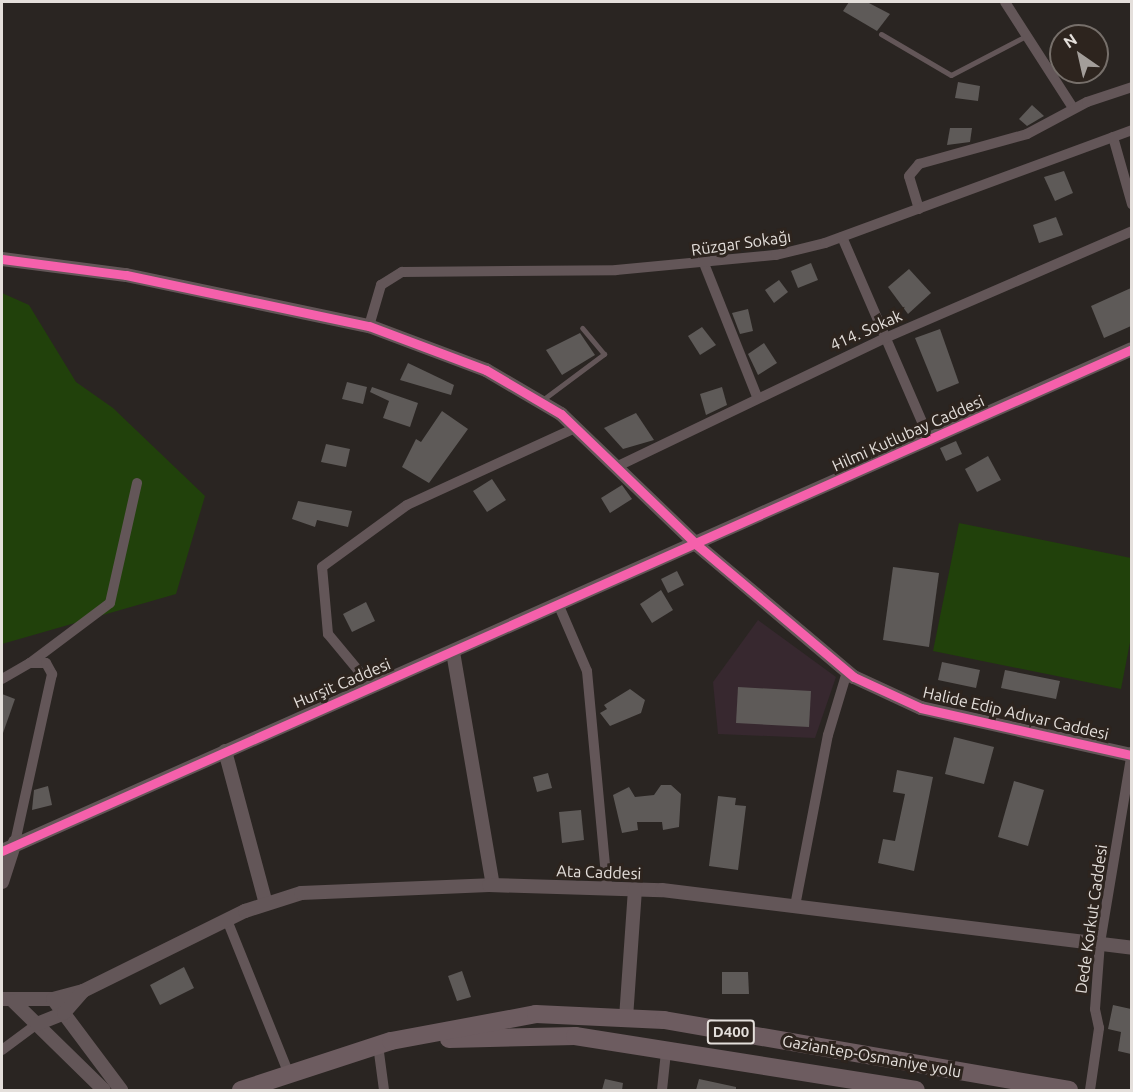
<!DOCTYPE html>
<html>
<head>
<meta charset="utf-8">
<style>
	body { margin:0 }
	#map { position:relative; width:1133px; height:1092px; overflow:hidden; background:#2a2522; font-family:Ubuntu,sans-serif }
	div>[style] { position:absolute }
	.medical>* { inset:0; background:#37282f }
	.green>* { inset:0; background:#21410b }
	.building>* { inset:0; background:#5e5a58 }
	.service>* { height:5px; margin:-2.5px; padding:0 2.5px; transform-origin:2.5px; border-radius:2.5px; background:#635658 }
	.minor>* { height:10px; margin:-5px; padding:0 5px; transform-origin:5px; border-radius:5px; background:#635658 }
	.tertiary>* { height:14px; margin:-7px; padding:0 7px; transform-origin:7px; border-radius:7px; background:#635658 }
	.trunk>* { height:18px; margin:-9px; padding:0 9px; transform-origin:9px; border-radius:9px; background:#6d5c60 }
	.cycleway>* { height:9px; margin:-4.5px; padding:0 4.5px; transform-origin:4.5px; border-radius:4.5px; background:#f560ab }
	span { translate:-50% -50%; white-space:nowrap; text-align:center; line-height:1.15; -webkit-text-stroke:6px #2d241e; paint-order:stroke }
	.shield-label span { padding:2px 4px; background:#2d241e; border:2px solid; border-radius:4px; -webkit-text-stroke-width:0 }
	.shield-label { font-size:15px; color:#e4dfdb; font-weight:700 }
	.street-label { font-size:16px; color:#e4dfdb }
	.frame { position:absolute; inset:0; border:3px solid #e4dfdb; pointer-events:none }
	.north { position:absolute; left:1049px; top:24px; width:60px; height:60px; box-sizing:border-box; background:#2d241e; border:2px solid #766f6a; border-radius:50%; rotate:326deg; font-size:16px; font-weight:700; line-height:24px; text-align:center; color:#e4dfdb }
	.north::after { content:''; display:block; margin:auto; width:21px; height:27px; background:#a39e9a; clip-path:polygon(50% 0,100% 100%,50% 72%,0 100%) }
</style>
</head>
<body>
<div id="map">
	<div class="medical">
		<div style="clip-path:polygon(758px 620px,836px 677px,815px 738px,718px 734px,713px 682px)"></div>
	</div>
	<div class="green">
		<div style="clip-path:polygon(2px 293px,29px 305px,76px 382px,113px 408px,205px 496px,176px 594px,2px 644px)"></div>
		<div style="clip-path:polygon(959px 523px,1131px 558px,1131px 637px,1121px 689px,933px 651px)"></div>
	</div>
	<div class="building">
		<div style="clip-path:polygon(849px 2px,867px 2px,890px 14px,877px 31px,843px 11px)"></div>
		<div style="clip-path:polygon(958px 82px,980px 86px,978px 101px,955px 98px)"></div>
		<div style="clip-path:polygon(1032px 105px,1044px 116px,1027px 126px,1019px 119px)"></div>
		<div style="clip-path:polygon(950px 128px,972px 128px,970px 142px,947px 145px)"></div>
		<div style="clip-path:polygon(1064px 171px,1073px 193px,1055px 201px,1044px 177px)"></div>
		<div style="clip-path:polygon(1056px 217px,1063px 235px,1039px 243px,1033px 225px)"></div>
		<div style="clip-path:polygon(811px 263px,818px 280px,798px 288px,791px 271px)"></div>
		<div style="clip-path:polygon(909px 269px,931px 293px,908px 314px,888px 287px)"></div>
		<div style="clip-path:polygon(779px 280px,788px 292px,774px 303px,765px 290px)"></div>
		<div style="clip-path:polygon(1131px 288px,1131px 326px,1104px 338px,1091px 306px)"></div>
		<div style="clip-path:polygon(748px 309px,753px 331px,740px 334px,732px 313px)"></div>
		<div style="clip-path:polygon(702px 327px,716px 345px,700px 355px,688px 336px)"></div>
		<div style="clip-path:polygon(940px 329px,959px 383px,937px 392px,915px 338px)"></div>
		<div style="clip-path:polygon(580px 333px,595px 355px,562px 375px,546px 350px)"></div>
		<div style="clip-path:polygon(764px 343px,777px 363px,758px 375px,748px 354px)"></div>
		<div style="clip-path:polygon(408px 363px,454px 385px,451px 395px,400px 380px)"></div>
		<div style="clip-path:polygon(347px 382px,367px 387px,363px 404px,342px 399px)"></div>
		<div style="clip-path:polygon(372px 387px,418px 403px,410px 427px,383px 418px,389px 401px,370px 392px)"></div>
		<div style="clip-path:polygon(722px 387px,727px 405px,706px 415px,700px 394px)"></div>
		<div style="clip-path:polygon(442px 411px,468px 429px,429px 483px,402px 467px,416px 439px,421px 442px)"></div>
		<div style="clip-path:polygon(636px 413px,654px 440px,623px 449px,604px 428px)"></div>
		<div style="clip-path:polygon(956px 441px,962px 454px,946px 461px,940px 448px)"></div>
		<div style="clip-path:polygon(326px 444px,350px 449px,346px 467px,321px 462px)"></div>
		<div style="clip-path:polygon(988px 456px,1001px 480px,977px 492px,965px 469px)"></div>
		<div style="clip-path:polygon(492px 479px,506px 500px,487px 512px,473px 491px)"></div>
		<div style="clip-path:polygon(622px 485px,632px 499px,610px 513px,601px 498px)"></div>
		<div style="clip-path:polygon(298px 501px,352px 511px,348px 527px,317px 520px,315px 527px,292px 519px)"></div>
		<div style="clip-path:polygon(893px 567px,939px 573px,929px 647px,883px 640px)"></div>
		<div style="clip-path:polygon(677px 571px,684px 585px,668px 593px,661px 579px)"></div>
		<div style="clip-path:polygon(661px 590px,673px 610px,652px 623px,640px 604px)"></div>
		<div style="clip-path:polygon(366px 602px,375px 621px,352px 632px,343px 614px)"></div>
		<div style="clip-path:polygon(942px 662px,980px 670px,976px 688px,938px 680px)"></div>
		<div style="clip-path:polygon(1005px 670px,1060px 681px,1056px 699px,1001px 688px)"></div>
		<div style="clip-path:polygon(738px 687px,811px 691px,809px 727px,736px 723px)"></div>
		<div style="clip-path:polygon(630px 689px,645px 700px,641px 713px,610px 726px,600px 713px,607px 709px,604px 705px)"></div>
		<div style="clip-path:polygon(2px 694px,15px 699px,3px 733px,2px 733px)"></div>
		<div style="clip-path:polygon(954px 737px,994px 747px,984px 784px,945px 774px)"></div>
		<div style="clip-path:polygon(897px 770px,933px 777px,914px 871px,878px 863px,883px 839px,895px 841px,905px 794px,893px 792px)"></div>
		<div style="clip-path:polygon(548px 773px,552px 788px,537px 792px,533px 777px)"></div>
		<div style="clip-path:polygon(1014px 781px,1044px 790px,1028px 846px,998px 837px)"></div>
		<div style="clip-path:polygon(661px 785px,671px 785px,681px 794px,679px 827px,663px 830px,662px 822px,637px 822px,638px 830px,622px 833px,613px 795px,629px 787px,635px 797px,654px 795px)"></div>
		<div style="clip-path:polygon(48px 786px,52px 805px,32px 810px,34px 790px)"></div>
		<div style="clip-path:polygon(718px 796px,736px 798px,735px 805px,746px 806px,738px 870px,709px 866px)"></div>
		<div style="clip-path:polygon(581px 810px,584px 840px,562px 843px,559px 812px)"></div>
		<div style="clip-path:polygon(184px 967px,194px 988px,160px 1005px,150px 985px)"></div>
		<div style="clip-path:polygon(462px 971px,471px 997px,457px 1001px,448px 976px)"></div>
		<div style="clip-path:polygon(722px 972px,748px 972px,749px 994px,722px 994px)"></div>
		<div style="clip-path:polygon(1113px 1005px,1131px 1009px,1131px 1054px,1118px 1051px,1121px 1032px,1108px 1029px)"></div>
		<div style="clip-path:polygon(605px 1079px,623px 1083px,622px 1090px,602px 1090px)"></div>
		<div style="clip-path:polygon(699px 1079px,736px 1087px,736px 1090px,696px 1090px)"></div>
	</div>
	<div class="service">
		<div style="left:881px;top:34px;width:81px;rotate:30.4deg"></div>
		<div style="left:951px;top:75px;width:82px;rotate:-27.5deg"></div>
		<div style="left:541px;top:401px;width:79px;rotate:-36.7deg"></div>
		<div style="left:604px;top:354px;width:34px;rotate:-130deg"></div>
	</div>
	<div class="minor">
		<div style="left:1005px;top:2px;width:126px;rotate:57.3deg"></div>
		<div style="left:1113px;top:137px;width:70px;rotate:74.2deg"></div>
		<div style="left:919px;top:209px;width:34px;rotate:-107deg"></div>
		<div style="left:909px;top:176px;width:16px;rotate:-50deg"></div>
		<div style="left:919px;top:164px;width:112px;rotate:-15.5deg"></div>
		<div style="left:1027px;top:134px;width:68px;rotate:-28.1deg"></div>
		<div style="left:1087px;top:102px;width:47px;rotate:-18.4deg"></div>
		<div style="left:842px;top:237px;width:221px;rotate:66.6deg"></div>
		<div style="left:705px;top:266px;width:141px;rotate:68.3deg"></div>
		<div style="left:369px;top:326px;width:43px;rotate:-73.7deg"></div>
		<div style="left:381px;top:285px;width:25px;rotate:-32deg"></div>
		<div style="left:402px;top:272px;width:214px;rotate:-0.5deg"></div>
		<div style="left:616px;top:270px;width:161px;rotate:-5.4deg"></div>
		<div style="left:776px;top:255px;width:50px;rotate:-13.8deg"></div>
		<div style="left:825px;top:243px;width:327px;rotate:-20.2deg"></div>
		<div style="left:618px;top:466px;width:294px;rotate:-25.6deg"></div>
		<div style="left:883px;top:339px;width:271px;rotate:-23.4deg"></div>
		<div style="left:559px;top:606px;width:71px;rotate:66.7deg"></div>
		<div style="left:587px;top:671px;width:218px;rotate:84.7deg"></div>
		<div style="left:30px;top:663px;width:100px;rotate:-36.9deg"></div>
		<div style="left:110px;top:603px;width:123px;rotate:-77.3deg"></div>
		<div style="left:2px;top:679px;width:32px;rotate:-30deg"></div>
		<div style="left:30px;top:663px;width:16px"></div>
		<div style="left:46px;top:663px;width:13px;rotate:61deg"></div>
		<div style="left:52px;top:674px;width:172px;rotate:102.4deg"></div>
		<div style="left:372px;top:687px;width:69px;rotate:-129.7deg"></div>
		<div style="left:328px;top:634px;width:67px;rotate:-95.1deg"></div>
		<div style="left:322px;top:567px;width:105px;rotate:-36.1deg"></div>
		<div style="left:407px;top:505px;width:185px;rotate:-24.6deg"></div>
		<div style="left:795px;top:906px;width:174px;rotate:-79.1deg"></div>
		<div style="left:828px;top:735px;width:66px;rotate:-73.2deg"></div>
		<div style="left:227px;top:920px;width:164px;rotate:68.1deg"></div>
		<div style="left:378px;top:1045px;width:45px;rotate:82.4deg"></div>
		<div style="left:2px;top:1050px;width:44px;rotate:-36.6deg"></div>
		<div style="left:662px;top:1090px;width:39px;rotate:-84deg"></div>
		<div style="left:1090px;top:1090px;width:63px;rotate:-81.7deg"></div>
		<div style="left:1099px;top:1028px;width:19px;rotate:-102deg"></div>
		<div style="left:1095px;top:1009px;width:66px;rotate:-85.7deg"></div>
		<div style="left:1100px;top:943px;width:194px;rotate:-80.5deg"></div>
	</div>
	<div class="tertiary">
		<div style="left:2px;top:259px;width:125px;rotate:7.4deg"></div>
		<div style="left:126px;top:275px;width:248px;rotate:11.9deg"></div>
		<div style="left:369px;top:326px;width:125px;rotate:20.6deg"></div>
		<div style="left:486px;top:370px;width:87px;rotate:30.4deg"></div>
		<div style="left:561px;top:414px;width:189px;rotate:43.9deg"></div>
		<div style="left:697px;top:545px;width:205px;rotate:40.1deg"></div>
		<div style="left:854px;top:677px;width:74px;rotate:24.8deg"></div>
		<div style="left:921px;top:708px;width:216px;rotate:12.6deg"></div>
		<div style="left:453px;top:652px;width:236px;rotate:80.3deg"></div>
		<div style="left:225px;top:751px;width:158px;rotate:75deg"></div>
		<div style="left:2px;top:851px;width:1236px;rotate:-23.95deg"></div>
		<div style="left:2px;top:882px;width:42px;rotate:-72deg"></div>
		<div style="left:2px;top:999px;width:51px"></div>
		<div style="left:53px;top:999px;width:31px;rotate:-15deg"></div>
		<div style="left:83px;top:991px;width:181px;rotate:-26.3deg"></div>
		<div style="left:245px;top:911px;width:59px;rotate:-17.8deg"></div>
		<div style="left:301px;top:893px;width:188px;rotate:-2.4deg"></div>
		<div style="left:489px;top:885px;width:173px;rotate:1.7deg"></div>
		<div style="left:662px;top:890px;width:474px;rotate:7deg"></div>
		<div style="left:53px;top:999px;width:114px;rotate:53.2deg"></div>
		<div style="left:13px;top:1001px;width:127px;rotate:44.4deg"></div>
		<div style="left:626px;top:1018px;width:129px;rotate:-86deg"></div>
		<div style="left:37px;top:1024px;width:29px;rotate:-22deg"></div>
		<div style="left:64px;top:1013px;width:29px;rotate:-49deg"></div>
	</div>
	<div class="trunk">
		<div style="left:449px;top:1039px;width:126px;rotate:-1.4deg"></div>
		<div style="left:575px;top:1036px;width:345px;rotate:9deg"></div>
		<div style="left:241px;top:1090px;width:158px;rotate:-18.1deg"></div>
		<div style="left:391px;top:1041px;width:147px;rotate:-10.5deg"></div>
		<div style="left:536px;top:1014px;width:128px;rotate:2.7deg"></div>
		<div style="left:664px;top:1020px;width:411px;rotate:9.8deg"></div>
	</div>
	<div class="cycleway">
		<div style="left:2px;top:259px;width:125px;rotate:7.4deg"></div>
		<div style="left:126px;top:275px;width:248px;rotate:11.9deg"></div>
		<div style="left:369px;top:326px;width:125px;rotate:20.6deg"></div>
		<div style="left:486px;top:370px;width:87px;rotate:30.4deg"></div>
		<div style="left:561px;top:414px;width:189px;rotate:43.9deg"></div>
		<div style="left:697px;top:545px;width:205px;rotate:40.1deg"></div>
		<div style="left:854px;top:677px;width:74px;rotate:24.8deg"></div>
		<div style="left:921px;top:708px;width:216px;rotate:12.6deg"></div>
		<div style="left:2px;top:851px;width:1236px;rotate:-23.95deg"></div>
	</div>
	<div class="shield-label">
		<span style="left:731px;top:1032px">D400</span>
	</div>
	<div class="street-label">
		<span style="left:741px;top:243px;rotate:-8deg">Rüzgar Sokağı</span>
		<span style="left:866px;top:330px;rotate:-24deg">414. Sokak</span>
		<span style="left:908px;top:433px;rotate:-24deg">Hilmi Kutlubay Caddesi</span>
		<span style="left:342px;top:683px;rotate:-23deg">Hurşit Caddesi</span>
		<span style="left:1016px;top:713px;rotate:13deg">Halide Edip Adıvar Caddesi</span>
		<span style="left:599px;top:872px;rotate:2deg">Ata Caddesi</span>
		<span style="left:1091px;top:919px;rotate:-82deg">Dede Korkut Caddesi</span>
		<span style="left:872px;top:1056px;rotate:10deg">Gaziantep-Osmaniye yolu</span>
	</div>
	<div class="frame"></div>
	<div class="north">N</div>
</div>
</body>
</html>
